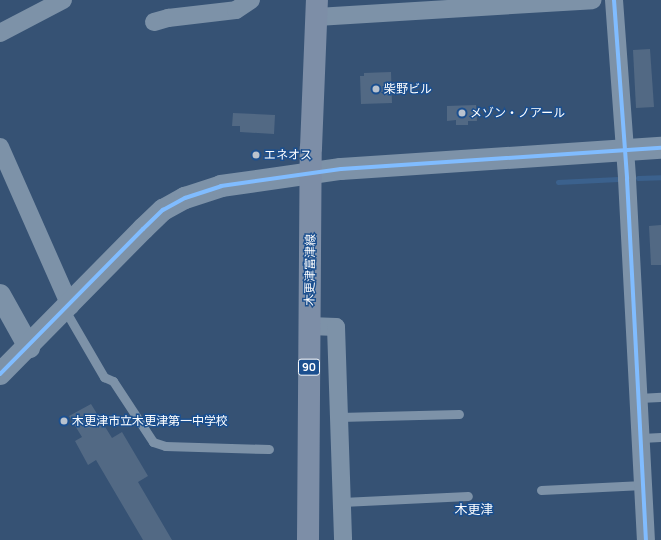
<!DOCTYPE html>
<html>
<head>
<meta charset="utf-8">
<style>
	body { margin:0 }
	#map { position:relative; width:661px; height:540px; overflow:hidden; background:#365274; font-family:Manrope,"Noto Sans JP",sans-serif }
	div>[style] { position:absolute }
	.stream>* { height:4.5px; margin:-2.25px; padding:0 2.25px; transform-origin:2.25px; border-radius:2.25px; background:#3b618d }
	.building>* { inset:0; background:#526984 }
	.service>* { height:9px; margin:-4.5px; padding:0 4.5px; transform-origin:4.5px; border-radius:4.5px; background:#7d92a8 }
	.minor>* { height:18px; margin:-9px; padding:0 9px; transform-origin:9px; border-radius:9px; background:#7d92a8 }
	.tertiary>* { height:22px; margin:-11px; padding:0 11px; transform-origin:11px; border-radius:11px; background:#7d92a8 }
	.primary>* { height:22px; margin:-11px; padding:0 11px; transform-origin:11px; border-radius:11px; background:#7d8ea7 }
	.cycleway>* { height:4px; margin:-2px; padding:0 2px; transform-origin:2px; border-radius:2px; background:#80bcff }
	.dots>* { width:11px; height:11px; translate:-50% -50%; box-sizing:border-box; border:2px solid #1b4f8f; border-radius:50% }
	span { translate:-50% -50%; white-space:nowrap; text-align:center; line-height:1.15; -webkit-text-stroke:3px #1b4f8f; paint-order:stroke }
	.shield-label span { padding:1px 3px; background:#1b4f8f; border:1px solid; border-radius:3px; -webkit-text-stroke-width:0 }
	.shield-label { font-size:11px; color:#fff; font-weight:700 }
	.poi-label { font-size:12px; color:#fff }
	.left { translate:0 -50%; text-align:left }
	.street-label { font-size:12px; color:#fff }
	.neighbourhood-label { font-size:13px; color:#fff }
</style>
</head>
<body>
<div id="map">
	<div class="stream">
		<div style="left:638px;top:178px;width:23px;rotate:-2deg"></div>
		<div style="left:558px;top:182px;width:60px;rotate:-2.9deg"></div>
	</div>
	<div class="building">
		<div style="clip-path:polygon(650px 49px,654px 107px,636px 108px,633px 50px)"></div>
		<div style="clip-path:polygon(391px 72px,392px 103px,361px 104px,360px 76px,364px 76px,364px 73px)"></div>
		<div style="clip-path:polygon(476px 105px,477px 121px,468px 121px,468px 125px,456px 125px,456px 120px,447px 121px,447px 106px)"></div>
		<div style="clip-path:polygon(233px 113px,275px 115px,274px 134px,240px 132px,240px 126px,232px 126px)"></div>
		<div style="clip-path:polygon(661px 225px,661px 265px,651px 265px,649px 226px)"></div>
		<div style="clip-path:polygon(91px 404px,112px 438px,122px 432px,148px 476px,138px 482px,172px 540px,143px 540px,96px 460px,88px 465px,75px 441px,82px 437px,69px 416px)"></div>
	</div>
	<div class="service">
		<div style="left:65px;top:310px;width:78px;rotate:59.8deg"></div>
		<div style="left:104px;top:377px;width:10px;rotate:24deg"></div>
		<div style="left:113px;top:381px;width:73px;rotate:56.7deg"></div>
		<div style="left:153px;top:442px;width:13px;rotate:18deg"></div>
		<div style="left:165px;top:446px;width:104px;rotate:1.7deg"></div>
		<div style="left:639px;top:398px;width:22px;rotate:-3deg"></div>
		<div style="left:339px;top:417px;width:120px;rotate:-1.4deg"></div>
		<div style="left:641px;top:438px;width:20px;rotate:-3deg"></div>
		<div style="left:541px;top:490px;width:102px;rotate:-2.8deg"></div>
		<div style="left:342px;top:502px;width:126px;rotate:-2.7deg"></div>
	</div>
	<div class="minor">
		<div style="left:614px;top:0;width:179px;rotate:85.8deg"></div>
		<div style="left:627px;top:179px;width:361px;rotate:87deg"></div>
		<div style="left:317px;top:17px;width:276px;rotate:-3.5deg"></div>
		<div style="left:154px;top:22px;width:15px;rotate:-16deg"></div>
		<div style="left:168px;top:18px;width:68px;rotate:-6.7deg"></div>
		<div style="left:236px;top:10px;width:18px;rotate:-34deg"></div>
		<div style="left:0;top:33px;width:71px;rotate:-27.6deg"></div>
		<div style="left:0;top:147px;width:174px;rotate:66.2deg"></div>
		<div style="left:310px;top:326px;width:26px;rotate:2deg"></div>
		<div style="left:336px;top:327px;width:213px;rotate:88.1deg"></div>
	</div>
	<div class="tertiary">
		<div style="left:0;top:295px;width:60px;rotate:60.9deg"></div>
		<div style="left:0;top:374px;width:204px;rotate:-45.4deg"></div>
		<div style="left:143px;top:229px;width:28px;rotate:-44deg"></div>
		<div style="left:163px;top:210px;width:25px;rotate:-29deg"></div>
		<div style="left:185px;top:198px;width:38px;rotate:-18deg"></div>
		<div style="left:221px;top:186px;width:121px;rotate:-8.1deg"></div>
		<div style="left:341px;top:169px;width:321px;rotate:-3.8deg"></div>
	</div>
	<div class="primary">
		<div style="left:308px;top:540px;width:392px;rotate:-89.6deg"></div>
		<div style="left:311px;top:148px;width:148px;rotate:-87.7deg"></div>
	</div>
	<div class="cycleway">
		<div style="left:614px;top:0;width:179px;rotate:85.8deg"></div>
		<div style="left:627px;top:179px;width:361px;rotate:87deg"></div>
		<div style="left:0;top:374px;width:204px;rotate:-45.4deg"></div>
		<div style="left:143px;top:229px;width:28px;rotate:-44deg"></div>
		<div style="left:163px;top:210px;width:25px;rotate:-29deg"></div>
		<div style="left:185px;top:198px;width:38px;rotate:-18deg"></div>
		<div style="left:221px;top:186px;width:121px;rotate:-8.1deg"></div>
		<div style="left:341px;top:169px;width:321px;rotate:-3.8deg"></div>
	</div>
	<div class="dots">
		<div style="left:376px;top:89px;background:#b9c2ce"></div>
		<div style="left:462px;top:113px;background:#b9c2ce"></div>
		<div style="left:256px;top:155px;background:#b9c2ce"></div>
		<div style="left:64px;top:421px;background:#b9c2ce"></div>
	</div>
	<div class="shield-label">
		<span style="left:309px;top:367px">90</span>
	</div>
	<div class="poi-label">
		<span class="left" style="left:384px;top:89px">柴野ビル</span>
		<span class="left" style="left:470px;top:113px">メゾン・ノアール</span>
		<span class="left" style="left:264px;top:155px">エネオス</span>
		<span class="left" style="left:72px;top:421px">木更津市立木更津第一中学校</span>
	</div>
	<div class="street-label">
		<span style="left:310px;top:270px;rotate:-89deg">木更津富津線</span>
	</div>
	<div class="neighbourhood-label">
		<span style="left:474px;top:509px">木更津</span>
	</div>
</div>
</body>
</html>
